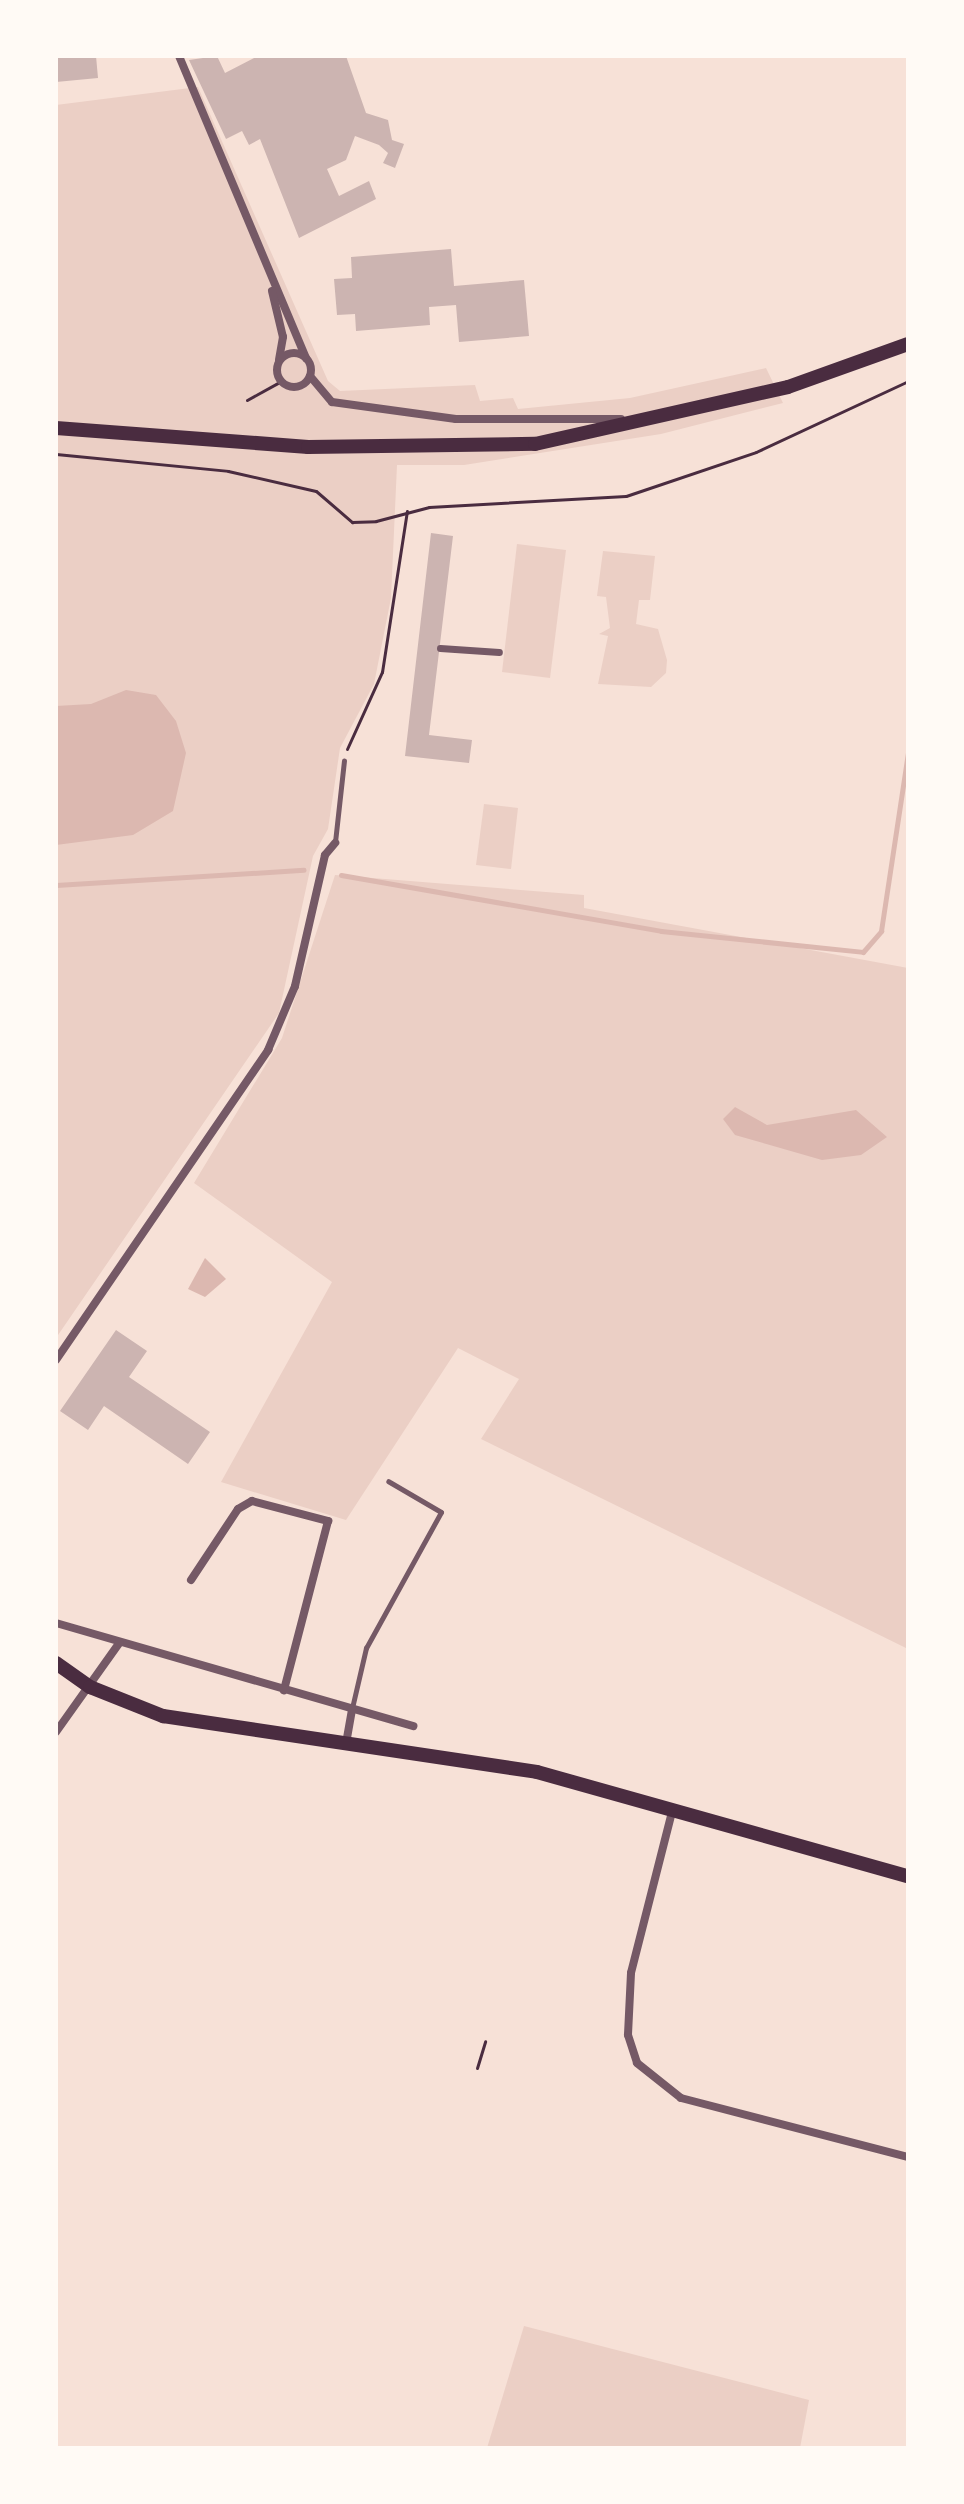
<!DOCTYPE html>
<html>
<head>
<meta charset="utf-8">
<style>
	body { margin:0 }
	#map { position:relative; width:964px; height:2504px; overflow:hidden; background:#f7e1d7; font-family:Karla,sans-serif }
	div>[style] { position:absolute }
	.green>* { inset:0; background:#ebcfc5 }
	.water>* { inset:0; background:#dcb8b0 }
	.stream>* { height:5px; margin:-2.5px; padding:0 2.5px; transform-origin:2.5px; border-radius:2.5px; background:#dcb8b0 }
	.building>* { inset:0; background:#ccb4b1 }
	.path>* { height:3px; margin:-1.5px; padding:0 1.5px; transform-origin:1.5px; border-radius:1.5px; background:#4a2c40 }
	.service>* { height:5px; margin:-2.5px; padding:0 2.5px; transform-origin:2.5px; border-radius:2.5px; background:#755966 }
	.pedestrian>* { height:7px; margin:-3.5px; padding:0 3.5px; transform-origin:3.5px; border-radius:3.5px; background:#755966 }
	.minor>* { height:8px; margin:-4px; padding:0 4px; transform-origin:4px; border-radius:4px; background:#755966 }
	.minor>.ring { margin:-4px; padding:0; box-sizing:content-box; background:none; border:8px solid #755966; border-radius:50% }
	.secondary>* { height:14px; margin:-7px; padding:0 7px; transform-origin:7px; border-radius:7px; background:#4a2c40 }
	span { translate:-50% -50%; white-space:nowrap; text-align:center; line-height:1.15; -webkit-text-stroke:8px #fffaf5; paint-order:stroke }
	.frame { position:absolute; inset:0; border:58px solid #fffaf5; pointer-events:none }
</style>
</head>
<body>
<div id="map">
	<div class="green">
		<div style="clip-path:polygon(198px 87px,328px 381px,340px 391px,475px 385px,480px 401px,513px 398px,518px 409px,630px 398px,766px 368px,783px 403px,661px 434px,464px 465px,397px 465px,391px 598px,374px 684px,340px 748px,328px 829px,313px 856px,279px 1013px,56px 1338px,56px 105px)"></div>
		<div style="clip-path:polygon(517px 544px,566px 550px,550px 678px,502px 672px)"></div>
		<div style="clip-path:polygon(603px 551px,655px 556px,650px 600px,639px 600px,636px 624px,658px 629px,667px 660px,666px 673px,651px 687px,598px 684px,608px 636px,599px 634px,610px 628px,606px 597px,597px 596px)"></div>
		<div style="clip-path:polygon(484px 804px,518px 808px,511px 869px,476px 865px)"></div>
		<div style="clip-path:polygon(335px 875px,584px 895px,584px 908px,908px 968px,908px 1649px,481px 1439px,519px 1379px,458px 1348px,346px 1520px,221px 1482px,332px 1282px,194px 1183px,282px 1038px)"></div>
		<div style="clip-path:polygon(524px 2326px,809px 2400px,800px 2448px,487px 2448px)"></div>
	</div>
	<div class="water">
		<div style="clip-path:polygon(126px 690px,156px 695px,176px 721px,186px 753px,173px 811px,133px 835px,56px 845px,56px 706px,91px 704px)"></div>
		<div style="clip-path:polygon(735px 1107px,767px 1125px,856px 1110px,887px 1137px,861px 1155px,822px 1160px,735px 1135px,723px 1119px)"></div>
		<div style="clip-path:polygon(205px 1258px,226px 1279px,205px 1297px,188px 1289px)"></div>
	</div>
	<div class="stream">
		<div style="left:341px;top:875px;width:325px;rotate:9.9deg"></div>
		<div style="left:661px;top:931px;width:203px;rotate:5.9deg"></div>
		<div style="left:863px;top:952px;width:28px;rotate:-49deg"></div>
		<div style="left:881px;top:931px;width:180px;rotate:-81.4deg"></div>
		<div style="left:56px;top:885px;width:248px;rotate:-3.5deg"></div>
	</div>
	<div class="building">
		<div style="clip-path:polygon(56px 56px,96px 56px,98px 78px,56px 82px)"></div>
		<div style="clip-path:polygon(217px 56px,225px 73px,258px 56px,346px 56px,366px 113px,388px 120px,392px 140px,404px 144px,395px 168px,383px 163px,388px 153px,379px 145px,355px 136px,346px 160px,327px 169px,339px 196px,369px 181px,376px 199px,299px 238px,260px 139px,249px 145px,242px 131px,226px 139px,189px 60px)"></div>
		<div style="clip-path:polygon(451px 249px,454px 286px,524px 280px,529px 336px,459px 342px,456px 305px,429px 307px,430px 325px,356px 331px,355px 314px,337px 315px,334px 279px,352px 278px,351px 257px)"></div>
		<div style="clip-path:polygon(431px 533px,453px 536px,429px 735px,472px 740px,469px 763px,405px 756px)"></div>
		<div style="clip-path:polygon(116px 1330px,147px 1351px,129px 1377px,210px 1432px,188px 1464px,104px 1406px,88px 1430px,60px 1411px)"></div>
	</div>
	<div class="path">
		<div style="left:247px;top:400px;width:39px;rotate:-29deg"></div>
		<div style="left:56px;top:454px;width:173px;rotate:5.6deg"></div>
		<div style="left:228px;top:471px;width:90px;rotate:12.8deg"></div>
		<div style="left:316px;top:491px;width:48px;rotate:40.7deg"></div>
		<div style="left:352px;top:522px;width:24px;rotate:-2deg"></div>
		<div style="left:376px;top:521px;width:55px;rotate:-14.8deg"></div>
		<div style="left:429px;top:507px;width:197px;rotate:-3.2deg"></div>
		<div style="left:626px;top:496px;width:137px;rotate:-18.7deg"></div>
		<div style="left:756px;top:452px;width:168px;rotate:-25deg"></div>
		<div style="left:347px;top:749px;width:85px;rotate:-65.6deg"></div>
		<div style="left:382px;top:672px;width:163px;rotate:-81.2deg"></div>
		<div style="left:477px;top:2068px;width:28px;rotate:-73deg"></div>
	</div>
	<div class="service">
		<div style="left:335px;top:842px;width:82px;rotate:-83.7deg"></div>
		<div style="left:352px;top:1708px;width:62px;rotate:-76.9deg"></div>
		<div style="left:366px;top:1648px;width:155px;rotate:-61.1deg"></div>
		<div style="left:441px;top:1512px;width:61px;rotate:-149.7deg"></div>
	</div>
	<div class="pedestrian">
		<div style="left:440px;top:648px;width:59px;rotate:3.9deg"></div>
	</div>
	<div class="minor">
		<div style="left:179px;top:56px;width:328px;rotate:67.2deg"></div>
		<div style="left:272px;top:291px;width:47px;rotate:76.6deg"></div>
		<div style="left:283px;top:337px;width:23px;rotate:100deg"></div>
		<div class="ring" style="left:277px;top:353px;width:26px;height:26px"></div>
		<div style="left:310px;top:376px;width:34px;rotate:50deg"></div>
		<div style="left:332px;top:402px;width:125px;rotate:7.8deg"></div>
		<div style="left:456px;top:419px;width:165px"></div>
		<div style="left:56px;top:1360px;width:376px;rotate:-55.6deg"></div>
		<div style="left:268px;top:1050px;width:69px;rotate:-67.1deg"></div>
		<div style="left:295px;top:986px;width:134px;rotate:-77.1deg"></div>
		<div style="left:325px;top:855px;width:16px;rotate:-50deg"></div>
		<div style="left:191px;top:1580px;width:85px;rotate:-56.5deg"></div>
		<div style="left:238px;top:1509px;width:16px;rotate:-30deg"></div>
		<div style="left:252px;top:1501px;width:79px;rotate:14.7deg"></div>
		<div style="left:328px;top:1521px;width:175px;rotate:104.6deg"></div>
		<div style="left:56px;top:1623px;width:372px;rotate:16.1deg"></div>
		<div style="left:56px;top:1732px;width:110px;rotate:-54.6deg"></div>
		<div style="left:347px;top:1738px;width:29px;rotate:-80deg"></div>
		<div style="left:673px;top:1808px;width:170px;rotate:104.3deg"></div>
		<div style="left:631px;top:1973px;width:62px;rotate:92.8deg"></div>
		<div style="left:628px;top:2035px;width:29px;rotate:72deg"></div>
		<div style="left:637px;top:2063px;width:56px;rotate:38.5deg"></div>
		<div style="left:681px;top:2098px;width:235px;rotate:14.6deg"></div>
	</div>
	<div class="secondary">
		<div style="left:56px;top:428px;width:253px;rotate:4.3deg"></div>
		<div style="left:308px;top:447px;width:227px;rotate:-0.8deg"></div>
		<div style="left:535px;top:444px;width:259px;rotate:-12.7deg"></div>
		<div style="left:788px;top:387px;width:127px;rotate:-19.7deg"></div>
		<div style="left:56px;top:1663px;width:42px;rotate:35.2deg"></div>
		<div style="left:90px;top:1687px;width:79px;rotate:21.7deg"></div>
		<div style="left:163px;top:1716px;width:378px;rotate:8.5deg"></div>
		<div style="left:537px;top:1772px;width:385px;rotate:15.7deg"></div>
	</div>
	<div class="frame"></div>
</div>
</body>
</html>
